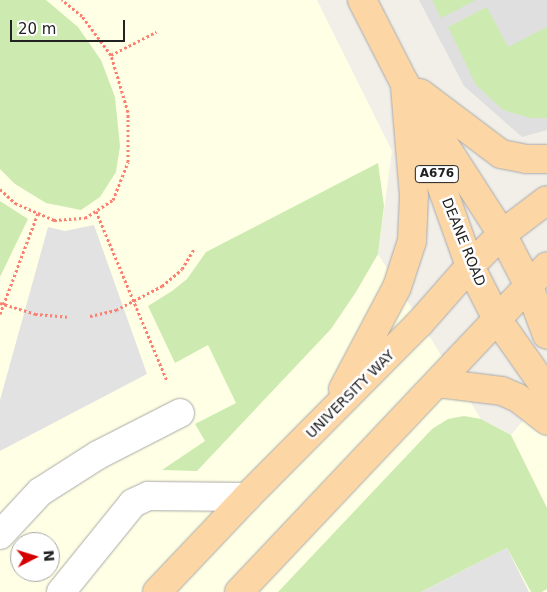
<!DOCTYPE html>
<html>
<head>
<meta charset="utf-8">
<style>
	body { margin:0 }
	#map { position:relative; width:547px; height:592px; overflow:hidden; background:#f2efe9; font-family:"DejaVu Sans",sans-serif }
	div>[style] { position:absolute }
	.residential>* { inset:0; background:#e0dfdf }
	.education>* { inset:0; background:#ffffe5 }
	.grass>* { inset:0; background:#cdebb0 }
	.parking>* { inset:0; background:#e2e2e2 }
	.path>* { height:3px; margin-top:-1.5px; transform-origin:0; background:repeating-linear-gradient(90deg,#fa8072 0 2.5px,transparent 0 5px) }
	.roads { filter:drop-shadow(0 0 1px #a9a9a9) drop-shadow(0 0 1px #a9a9a9) }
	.minor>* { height:28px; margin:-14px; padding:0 14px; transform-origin:14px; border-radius:14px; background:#fff }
	.major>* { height:28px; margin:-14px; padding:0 14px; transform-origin:14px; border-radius:14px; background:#fcd6a4 }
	span { translate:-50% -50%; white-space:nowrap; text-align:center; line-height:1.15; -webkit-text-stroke:5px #fff; paint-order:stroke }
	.shield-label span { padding:1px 4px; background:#fff; border:1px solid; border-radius:4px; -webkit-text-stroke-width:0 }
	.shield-label { font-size:12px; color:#222; font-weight:700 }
	.street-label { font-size:14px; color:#222 }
	.north { position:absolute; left:10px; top:532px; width:50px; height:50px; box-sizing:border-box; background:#fff; border:1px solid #a7a7a7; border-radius:50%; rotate:85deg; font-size:14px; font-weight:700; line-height:20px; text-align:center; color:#222 }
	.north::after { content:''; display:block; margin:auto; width:18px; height:22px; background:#d40000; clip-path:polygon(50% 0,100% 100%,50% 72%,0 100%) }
	.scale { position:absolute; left:10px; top:20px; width:115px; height:22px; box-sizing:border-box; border:2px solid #222; border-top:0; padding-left:6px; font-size:15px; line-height:18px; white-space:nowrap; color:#222; -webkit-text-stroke:4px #fff; paint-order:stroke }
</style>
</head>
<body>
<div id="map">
	<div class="residential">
		<div style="clip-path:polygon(419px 0,547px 0,547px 130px,522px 137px,464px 86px)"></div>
	</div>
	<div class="education">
		<div style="clip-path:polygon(evenodd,0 0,317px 0,392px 151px,378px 254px,481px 419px,511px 435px,547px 392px,547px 592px,0 592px,0 0,20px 542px,50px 542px,50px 572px,20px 572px,20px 542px)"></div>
	</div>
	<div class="grass">
		<div style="clip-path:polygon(0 0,46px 0,78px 27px,101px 60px,115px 97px,120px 146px,116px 172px,100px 197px,81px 210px,46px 203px,15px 184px,0 169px)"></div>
		<div style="clip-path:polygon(432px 0,476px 0,441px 18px)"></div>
		<div style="clip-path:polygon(487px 7px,508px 47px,547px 27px,547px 118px,531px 118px,503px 110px,476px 85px,448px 27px)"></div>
		<div style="clip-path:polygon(378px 163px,384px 206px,378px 254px,356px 292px,331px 329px,197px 471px,162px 470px,205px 441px,195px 424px,236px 403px,208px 345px,175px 363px,148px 306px,172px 291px,187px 279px,206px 252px)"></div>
		<div style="clip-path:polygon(0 201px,28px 219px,0 277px)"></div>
		<div style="clip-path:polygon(464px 416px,481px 419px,511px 435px,547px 508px,547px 589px,542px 592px,531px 592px,507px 548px,421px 592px,278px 592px,432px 429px,448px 419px)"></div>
	</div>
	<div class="parking">
		<div style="clip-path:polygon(94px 225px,147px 374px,0 451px,0 400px,48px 227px,65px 231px)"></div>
		<div style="clip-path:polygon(507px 548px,529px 592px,421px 592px)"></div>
	</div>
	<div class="path">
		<div style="left:111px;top:55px;width:51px;rotate:-27.1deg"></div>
		<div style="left:0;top:189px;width:21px;rotate:43deg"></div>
		<div style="left:15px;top:203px;width:43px;rotate:23.6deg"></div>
		<div style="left:54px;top:220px;width:31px;rotate:-4deg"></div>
		<div style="left:85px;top:218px;width:33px;rotate:-33deg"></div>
		<div style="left:113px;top:200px;width:41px;rotate:-68.5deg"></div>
		<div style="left:128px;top:162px;width:50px;rotate:-90deg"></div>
		<div style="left:128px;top:112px;width:59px;rotate:-106.6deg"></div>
		<div style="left:111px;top:55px;width:49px;rotate:-126.6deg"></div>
		<div style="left:82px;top:16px;width:26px;rotate:-141deg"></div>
		<div style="left:96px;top:211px;width:184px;rotate:67.3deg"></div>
		<div style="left:0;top:303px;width:37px;rotate:17deg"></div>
		<div style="left:35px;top:314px;width:32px;rotate:5deg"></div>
		<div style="left:0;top:314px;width:108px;rotate:-69.4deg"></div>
		<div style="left:90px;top:316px;width:27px;rotate:-13deg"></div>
		<div style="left:116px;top:310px;width:52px;rotate:-27.6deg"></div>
		<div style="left:162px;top:286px;width:26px;rotate:-40deg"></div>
		<div style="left:182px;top:269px;width:23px;rotate:-59deg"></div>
	</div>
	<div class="roads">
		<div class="minor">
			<div style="left:0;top:535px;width:59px;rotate:-47.1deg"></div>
			<div style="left:40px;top:492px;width:69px;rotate:-32.5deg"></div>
			<div style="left:98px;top:455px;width:92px;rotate:-27.1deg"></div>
			<div style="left:61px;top:592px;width:114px;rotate:-51deg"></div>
			<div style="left:133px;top:503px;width:17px;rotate:-25deg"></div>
			<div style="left:148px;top:496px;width:99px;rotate:0.6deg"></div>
		</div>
		<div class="major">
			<div style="left:362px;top:0;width:92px;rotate:62.9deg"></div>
			<div style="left:404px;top:82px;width:181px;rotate:57.2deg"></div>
			<div style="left:502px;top:234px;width:56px;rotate:62.5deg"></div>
			<div style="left:528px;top:284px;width:54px;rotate:69.6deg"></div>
			<div style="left:420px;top:93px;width:101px;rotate:37deg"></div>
			<div style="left:501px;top:154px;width:26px;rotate:11deg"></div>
			<div style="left:527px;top:159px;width:20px"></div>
			<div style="left:419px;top:123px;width:152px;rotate:70.4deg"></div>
			<div style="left:470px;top:266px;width:59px;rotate:63deg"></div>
			<div style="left:497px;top:319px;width:87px;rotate:54.8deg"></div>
			<div style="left:437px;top:383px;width:65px;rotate:7deg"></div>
			<div style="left:502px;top:391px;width:17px;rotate:24deg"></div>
			<div style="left:518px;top:398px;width:37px;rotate:38deg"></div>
			<div style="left:343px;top:389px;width:115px;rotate:-62.1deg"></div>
			<div style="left:397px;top:287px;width:48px;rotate:-71.9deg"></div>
			<div style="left:412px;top:241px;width:45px;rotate:-87.5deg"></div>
			<div style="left:414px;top:196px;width:110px;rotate:-94.7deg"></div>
			<div style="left:157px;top:592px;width:131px;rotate:-46.5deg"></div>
			<div style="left:247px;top:497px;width:244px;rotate:-45.2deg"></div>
			<div style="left:419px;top:324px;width:77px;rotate:-48.7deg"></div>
			<div style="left:470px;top:266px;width:45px;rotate:-45deg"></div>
			<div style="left:502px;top:234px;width:56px;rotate:-37.1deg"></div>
			<div style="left:239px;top:592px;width:448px;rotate:-46.6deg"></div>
		</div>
	</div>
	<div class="shield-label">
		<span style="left:437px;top:174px">A676</span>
	</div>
	<div class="street-label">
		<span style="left:464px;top:242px;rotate:68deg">DEANE ROAD</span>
		<span style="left:350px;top:394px;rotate:-45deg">UNIVERSITY WAY</span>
	</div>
	<div class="north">N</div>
	<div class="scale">20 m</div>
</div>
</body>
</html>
